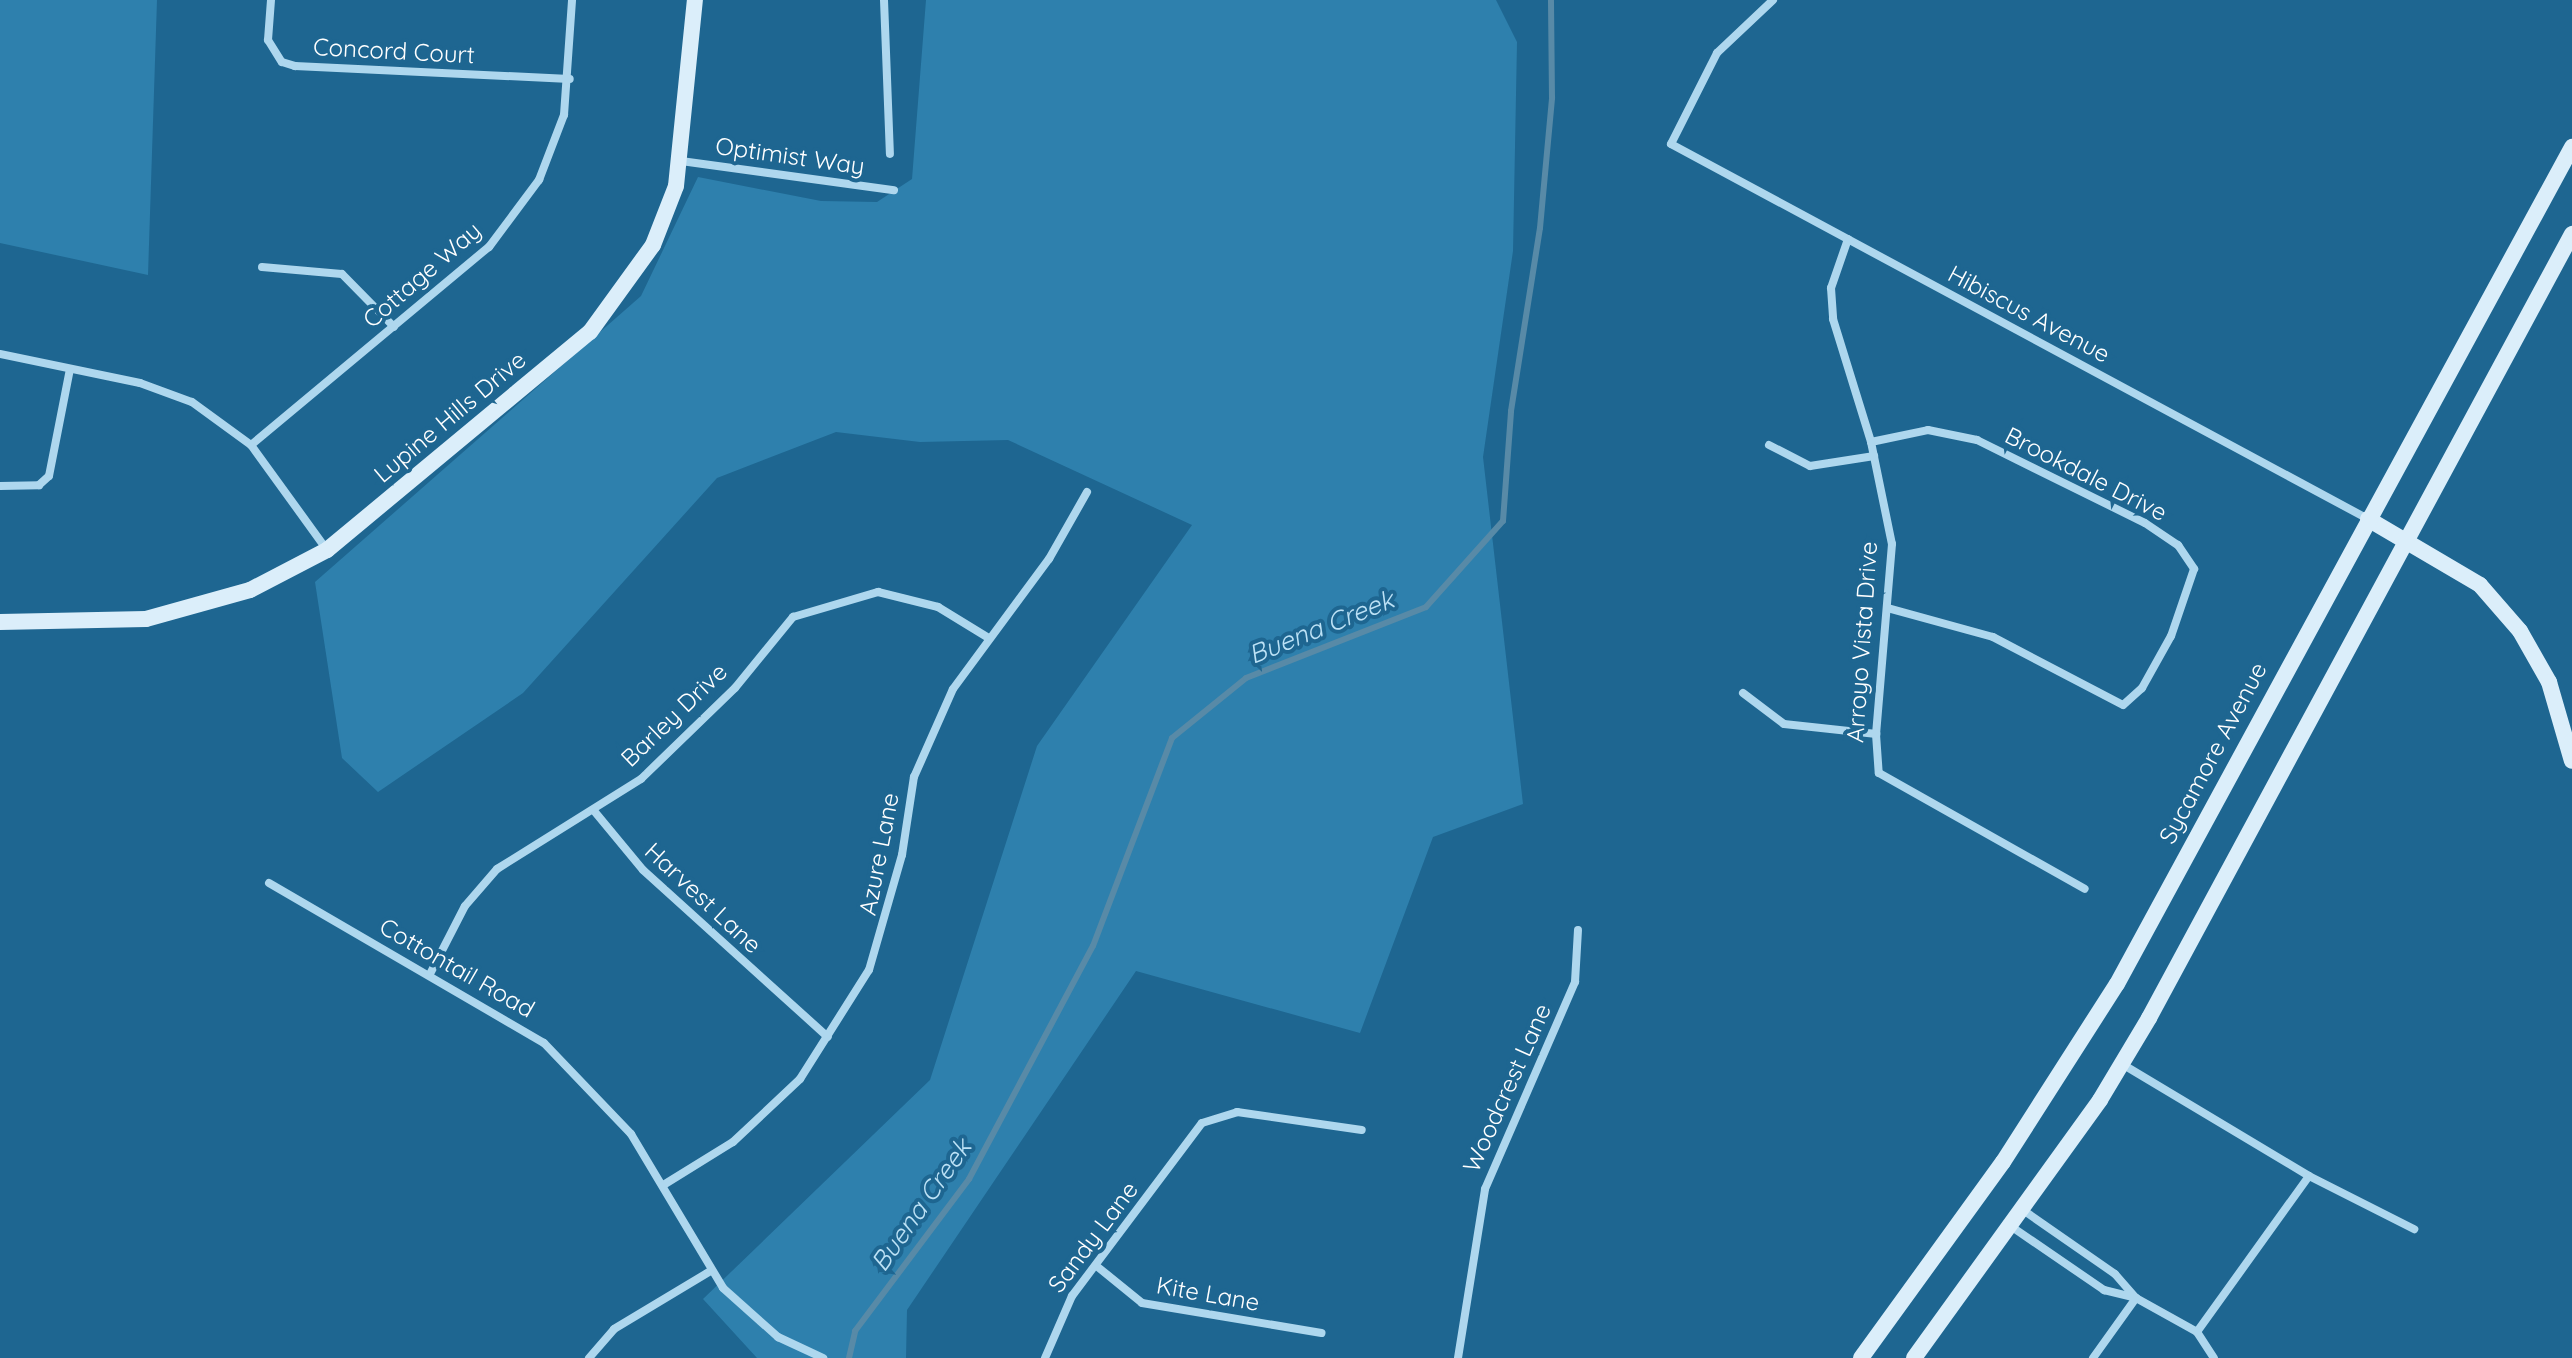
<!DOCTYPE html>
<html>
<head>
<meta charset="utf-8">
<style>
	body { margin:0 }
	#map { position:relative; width:2572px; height:1358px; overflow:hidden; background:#1e6691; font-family:Quicksand,sans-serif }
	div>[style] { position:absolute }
	.green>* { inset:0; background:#2e80ad }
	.stream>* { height:6px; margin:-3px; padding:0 3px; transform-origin:3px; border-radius:3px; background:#588aa7 }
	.street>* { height:8px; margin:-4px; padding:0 4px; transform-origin:4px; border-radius:4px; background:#aed7ee }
	.secondary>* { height:16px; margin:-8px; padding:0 8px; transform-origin:8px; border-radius:8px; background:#dbeefa }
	span { translate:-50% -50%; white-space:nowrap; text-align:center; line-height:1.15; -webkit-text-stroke:8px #1e6691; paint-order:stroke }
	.street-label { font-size:24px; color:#fff }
	.water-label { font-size:26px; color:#bde2f6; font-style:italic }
</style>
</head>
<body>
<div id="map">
	<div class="green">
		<div style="clip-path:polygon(0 0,157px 0,148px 275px,0 243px)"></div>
		<div style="clip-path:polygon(926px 0,1496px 0,1517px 42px,1513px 251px,1483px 457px,1523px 804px,1433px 837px,1360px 1033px,1136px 971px,907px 1310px,906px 1358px,757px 1358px,703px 1299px,930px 1080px,1037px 746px,1192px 525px,1008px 440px,920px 442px,836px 432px,717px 478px,523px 693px,378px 792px,342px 758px,315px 582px,641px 296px,698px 177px,821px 201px,877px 202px,912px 179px)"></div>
	</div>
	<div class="stream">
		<div style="left:849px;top:1358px;width:28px;rotate:-77deg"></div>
		<div style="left:855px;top:1331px;width:190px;rotate:-53.1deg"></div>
		<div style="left:969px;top:1179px;width:264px;rotate:-62deg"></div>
		<div style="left:1093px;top:946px;width:222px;rotate:-69.2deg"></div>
		<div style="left:1172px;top:738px;width:95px;rotate:-39deg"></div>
		<div style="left:1246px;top:678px;width:193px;rotate:-21.5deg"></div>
		<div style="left:1426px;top:607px;width:115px;rotate:-48.2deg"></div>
		<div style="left:1503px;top:521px;width:110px;rotate:-85.8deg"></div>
		<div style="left:1511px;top:411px;width:185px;rotate:-81deg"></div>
		<div style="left:1540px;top:228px;width:131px;rotate:-84.7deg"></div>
		<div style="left:1552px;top:98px;width:98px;rotate:-90.6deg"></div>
	</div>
	<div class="street">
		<div style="left:271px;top:0;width:40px;rotate:94.3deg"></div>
		<div style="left:268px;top:40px;width:26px;rotate:58deg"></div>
		<div style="left:282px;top:62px;width:14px;rotate:17deg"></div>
		<div style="left:295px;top:66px;width:275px;rotate:2.7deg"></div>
		<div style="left:884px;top:0;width:154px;rotate:87.8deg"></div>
		<div style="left:1773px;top:0;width:77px;rotate:136.6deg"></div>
		<div style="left:1717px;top:53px;width:102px;rotate:116.8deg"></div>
		<div style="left:1671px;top:144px;width:791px;rotate:28.28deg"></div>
		<div style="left:681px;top:161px;width:215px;rotate:7.8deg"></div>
		<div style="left:1848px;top:239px;width:52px;rotate:109.1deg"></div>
		<div style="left:1831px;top:288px;width:31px;rotate:86deg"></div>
		<div style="left:1833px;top:319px;width:129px;rotate:72.8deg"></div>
		<div style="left:1871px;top:442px;width:104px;rotate:78.4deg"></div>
		<div style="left:1892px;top:544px;width:191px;rotate:94.8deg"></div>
		<div style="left:1876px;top:734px;width:39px;rotate:86deg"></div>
		<div style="left:1879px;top:773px;width:236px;rotate:29.4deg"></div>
		<div style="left:262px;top:267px;width:80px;rotate:5deg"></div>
		<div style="left:342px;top:274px;width:74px;rotate:45.5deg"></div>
		<div style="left:0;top:354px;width:143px;rotate:11.7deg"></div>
		<div style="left:140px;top:383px;width:55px;rotate:20.1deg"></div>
		<div style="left:192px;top:402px;width:73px;rotate:36.1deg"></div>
		<div style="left:251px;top:445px;width:130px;rotate:54.1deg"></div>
		<div style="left:1871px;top:442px;width:58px;rotate:-11.9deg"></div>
		<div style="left:1928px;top:430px;width:50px;rotate:11.5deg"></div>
		<div style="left:1977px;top:440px;width:187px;rotate:26.3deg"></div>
		<div style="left:2145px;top:523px;width:40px;rotate:34deg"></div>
		<div style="left:2178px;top:545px;width:29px;rotate:56deg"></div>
		<div style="left:2194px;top:569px;width:71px;rotate:108.9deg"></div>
		<div style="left:2171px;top:636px;width:60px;rotate:119.1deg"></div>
		<div style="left:2142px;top:688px;width:25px;rotate:138deg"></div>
		<div style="left:2123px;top:705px;width:147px;rotate:-152.4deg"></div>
		<div style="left:1993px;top:637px;width:109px;rotate:-164.6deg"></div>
		<div style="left:251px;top:445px;width:310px;rotate:-39.8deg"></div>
		<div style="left:489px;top:247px;width:84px;rotate:-53.3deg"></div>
		<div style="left:539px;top:180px;width:70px;rotate:-69deg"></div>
		<div style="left:564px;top:115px;width:115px;rotate:-86deg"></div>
		<div style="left:1769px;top:445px;width:46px;rotate:27.1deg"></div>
		<div style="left:1810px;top:466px;width:65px;rotate:-8.9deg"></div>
		<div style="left:0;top:486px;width:39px;rotate:-1deg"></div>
		<div style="left:39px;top:485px;width:13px;rotate:-42deg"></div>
		<div style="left:49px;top:476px;width:109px;rotate:-78.9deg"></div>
		<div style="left:1743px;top:693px;width:51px;rotate:37.1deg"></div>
		<div style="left:1784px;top:724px;width:93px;rotate:6.2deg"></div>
		<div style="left:595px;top:812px;width:75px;rotate:50.4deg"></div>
		<div style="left:643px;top:870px;width:249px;rotate:42.1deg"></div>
		<div style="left:269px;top:883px;width:318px;rotate:30.2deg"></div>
		<div style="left:544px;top:1043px;width:126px;rotate:46.3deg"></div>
		<div style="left:631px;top:1134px;width:179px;rotate:59.1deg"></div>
		<div style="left:723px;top:1288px;width:74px;rotate:41.7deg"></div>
		<div style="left:778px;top:1337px;width:50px;rotate:25deg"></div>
		<div style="left:430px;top:974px;width:76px;rotate:-62.8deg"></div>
		<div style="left:465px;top:906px;width:49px;rotate:-49.1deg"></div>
		<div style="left:497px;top:869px;width:170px;rotate:-32deg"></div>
		<div style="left:641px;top:779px;width:131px;rotate:-44.1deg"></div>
		<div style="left:735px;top:688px;width:92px;rotate:-50.8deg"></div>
		<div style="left:793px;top:617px;width:89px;rotate:-16.4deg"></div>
		<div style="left:878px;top:592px;width:62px;rotate:14deg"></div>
		<div style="left:938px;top:607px;width:57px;rotate:31.5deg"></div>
		<div style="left:2122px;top:1064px;width:218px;rotate:30.9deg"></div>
		<div style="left:2309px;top:1176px;width:192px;rotate:125.7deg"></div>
		<div style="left:2197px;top:1332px;width:31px;rotate:57deg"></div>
		<div style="left:2309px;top:1176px;width:118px;rotate:26.8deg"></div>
		<div style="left:665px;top:1184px;width:80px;rotate:-31.7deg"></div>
		<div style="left:733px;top:1142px;width:92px;rotate:-43.2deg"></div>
		<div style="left:800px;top:1079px;width:129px;rotate:-57.7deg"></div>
		<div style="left:869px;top:970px;width:120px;rotate:-74deg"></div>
		<div style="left:902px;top:855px;width:79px;rotate:-81.3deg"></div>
		<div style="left:914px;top:777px;width:96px;rotate:-66.1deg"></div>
		<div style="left:953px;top:689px;width:162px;rotate:-53.6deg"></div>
		<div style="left:1049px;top:559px;width:77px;rotate:-60.4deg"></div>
		<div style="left:2023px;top:1210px;width:112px;rotate:34.8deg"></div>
		<div style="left:2115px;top:1274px;width:30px;rotate:49deg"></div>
		<div style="left:2012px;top:1227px;width:112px;rotate:34.4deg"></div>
		<div style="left:2104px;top:1290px;width:33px;rotate:14deg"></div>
		<div style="left:2136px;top:1298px;width:70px;rotate:29.1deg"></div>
		<div style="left:1099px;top:1268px;width:55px;rotate:39.1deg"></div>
		<div style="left:1142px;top:1303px;width:182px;rotate:9.5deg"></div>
		<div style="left:589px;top:1358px;width:38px;rotate:-49deg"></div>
		<div style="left:614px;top:1329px;width:114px;rotate:-31deg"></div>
		<div style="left:1045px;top:1358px;width:68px;rotate:-66.5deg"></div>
		<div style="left:1072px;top:1296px;width:216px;rotate:-53.1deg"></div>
		<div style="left:1202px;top:1123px;width:37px;rotate:-17deg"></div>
		<div style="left:1237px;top:1112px;width:126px;rotate:8.2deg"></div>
		<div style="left:1458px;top:1358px;width:171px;rotate:-80.9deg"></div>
		<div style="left:1485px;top:1189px;width:226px;rotate:-66.5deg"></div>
		<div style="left:1575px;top:982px;width:52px;rotate:-86.7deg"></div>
		<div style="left:2093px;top:1358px;width:74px;rotate:-54.4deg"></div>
	</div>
	<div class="secondary">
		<div style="left:2368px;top:519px;width:130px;rotate:30.5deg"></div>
		<div style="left:2480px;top:585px;width:61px;rotate:49deg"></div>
		<div style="left:2520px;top:631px;width:59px;rotate:60.4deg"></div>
		<div style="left:2549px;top:682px;width:82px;rotate:73.8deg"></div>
		<div style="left:0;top:622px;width:146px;rotate:-1.2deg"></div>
		<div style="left:146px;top:619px;width:108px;rotate:-15.6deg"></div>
		<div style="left:250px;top:590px;width:87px;rotate:-27.5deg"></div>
		<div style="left:327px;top:550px;width:342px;rotate:-39.7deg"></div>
		<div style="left:590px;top:332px;width:107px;rotate:-54.1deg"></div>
		<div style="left:653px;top:245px;width:63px;rotate:-68.7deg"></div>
		<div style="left:676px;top:186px;width:187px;rotate:-84.2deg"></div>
		<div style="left:1861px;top:1358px;width:242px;rotate:-54.1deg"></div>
		<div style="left:2003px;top:1162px;width:211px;rotate:-57.4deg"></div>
		<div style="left:2117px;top:984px;width:953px;rotate:-61.47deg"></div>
		<div style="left:1914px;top:1358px;width:318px;rotate:-54.2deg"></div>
		<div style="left:2100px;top:1100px;width:96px;rotate:-59.1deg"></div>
		<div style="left:2149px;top:1018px;width:891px;rotate:-61.65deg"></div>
	</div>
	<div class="street-label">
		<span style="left:394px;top:51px;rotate:3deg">Concord Court</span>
		<span style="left:790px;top:156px;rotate:8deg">Optimist Way</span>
		<span style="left:422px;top:275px;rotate:-41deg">Cottage Way</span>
		<span style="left:2029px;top:314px;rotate:28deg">Hibiscus Avenue</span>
		<span style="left:450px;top:417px;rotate:-40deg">Lupine Hills Drive</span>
		<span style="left:2086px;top:474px;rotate:27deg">Brookdale Drive</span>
		<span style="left:1862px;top:642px;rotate:-86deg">Arroyo Vista Drive</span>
		<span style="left:674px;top:715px;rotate:-44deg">Barley Drive</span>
		<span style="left:2213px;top:753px;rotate:-62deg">Sycamore Avenue</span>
		<span style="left:879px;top:854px;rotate:-79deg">Azure Lane</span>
		<span style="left:703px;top:898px;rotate:43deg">Harvest Lane</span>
		<span style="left:457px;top:968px;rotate:30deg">Cottontail Road</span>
		<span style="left:1507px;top:1088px;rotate:-66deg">Woodcrest Lane</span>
		<span style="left:1093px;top:1237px;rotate:-53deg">Sandy Lane</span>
		<span style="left:1208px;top:1294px;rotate:10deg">Kite Lane</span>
	</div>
	<div class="water-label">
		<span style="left:1321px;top:627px;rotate:-22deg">Buena Creek</span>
		<span style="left:921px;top:1205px;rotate:-55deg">Buena Creek</span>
	</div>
</div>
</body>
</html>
